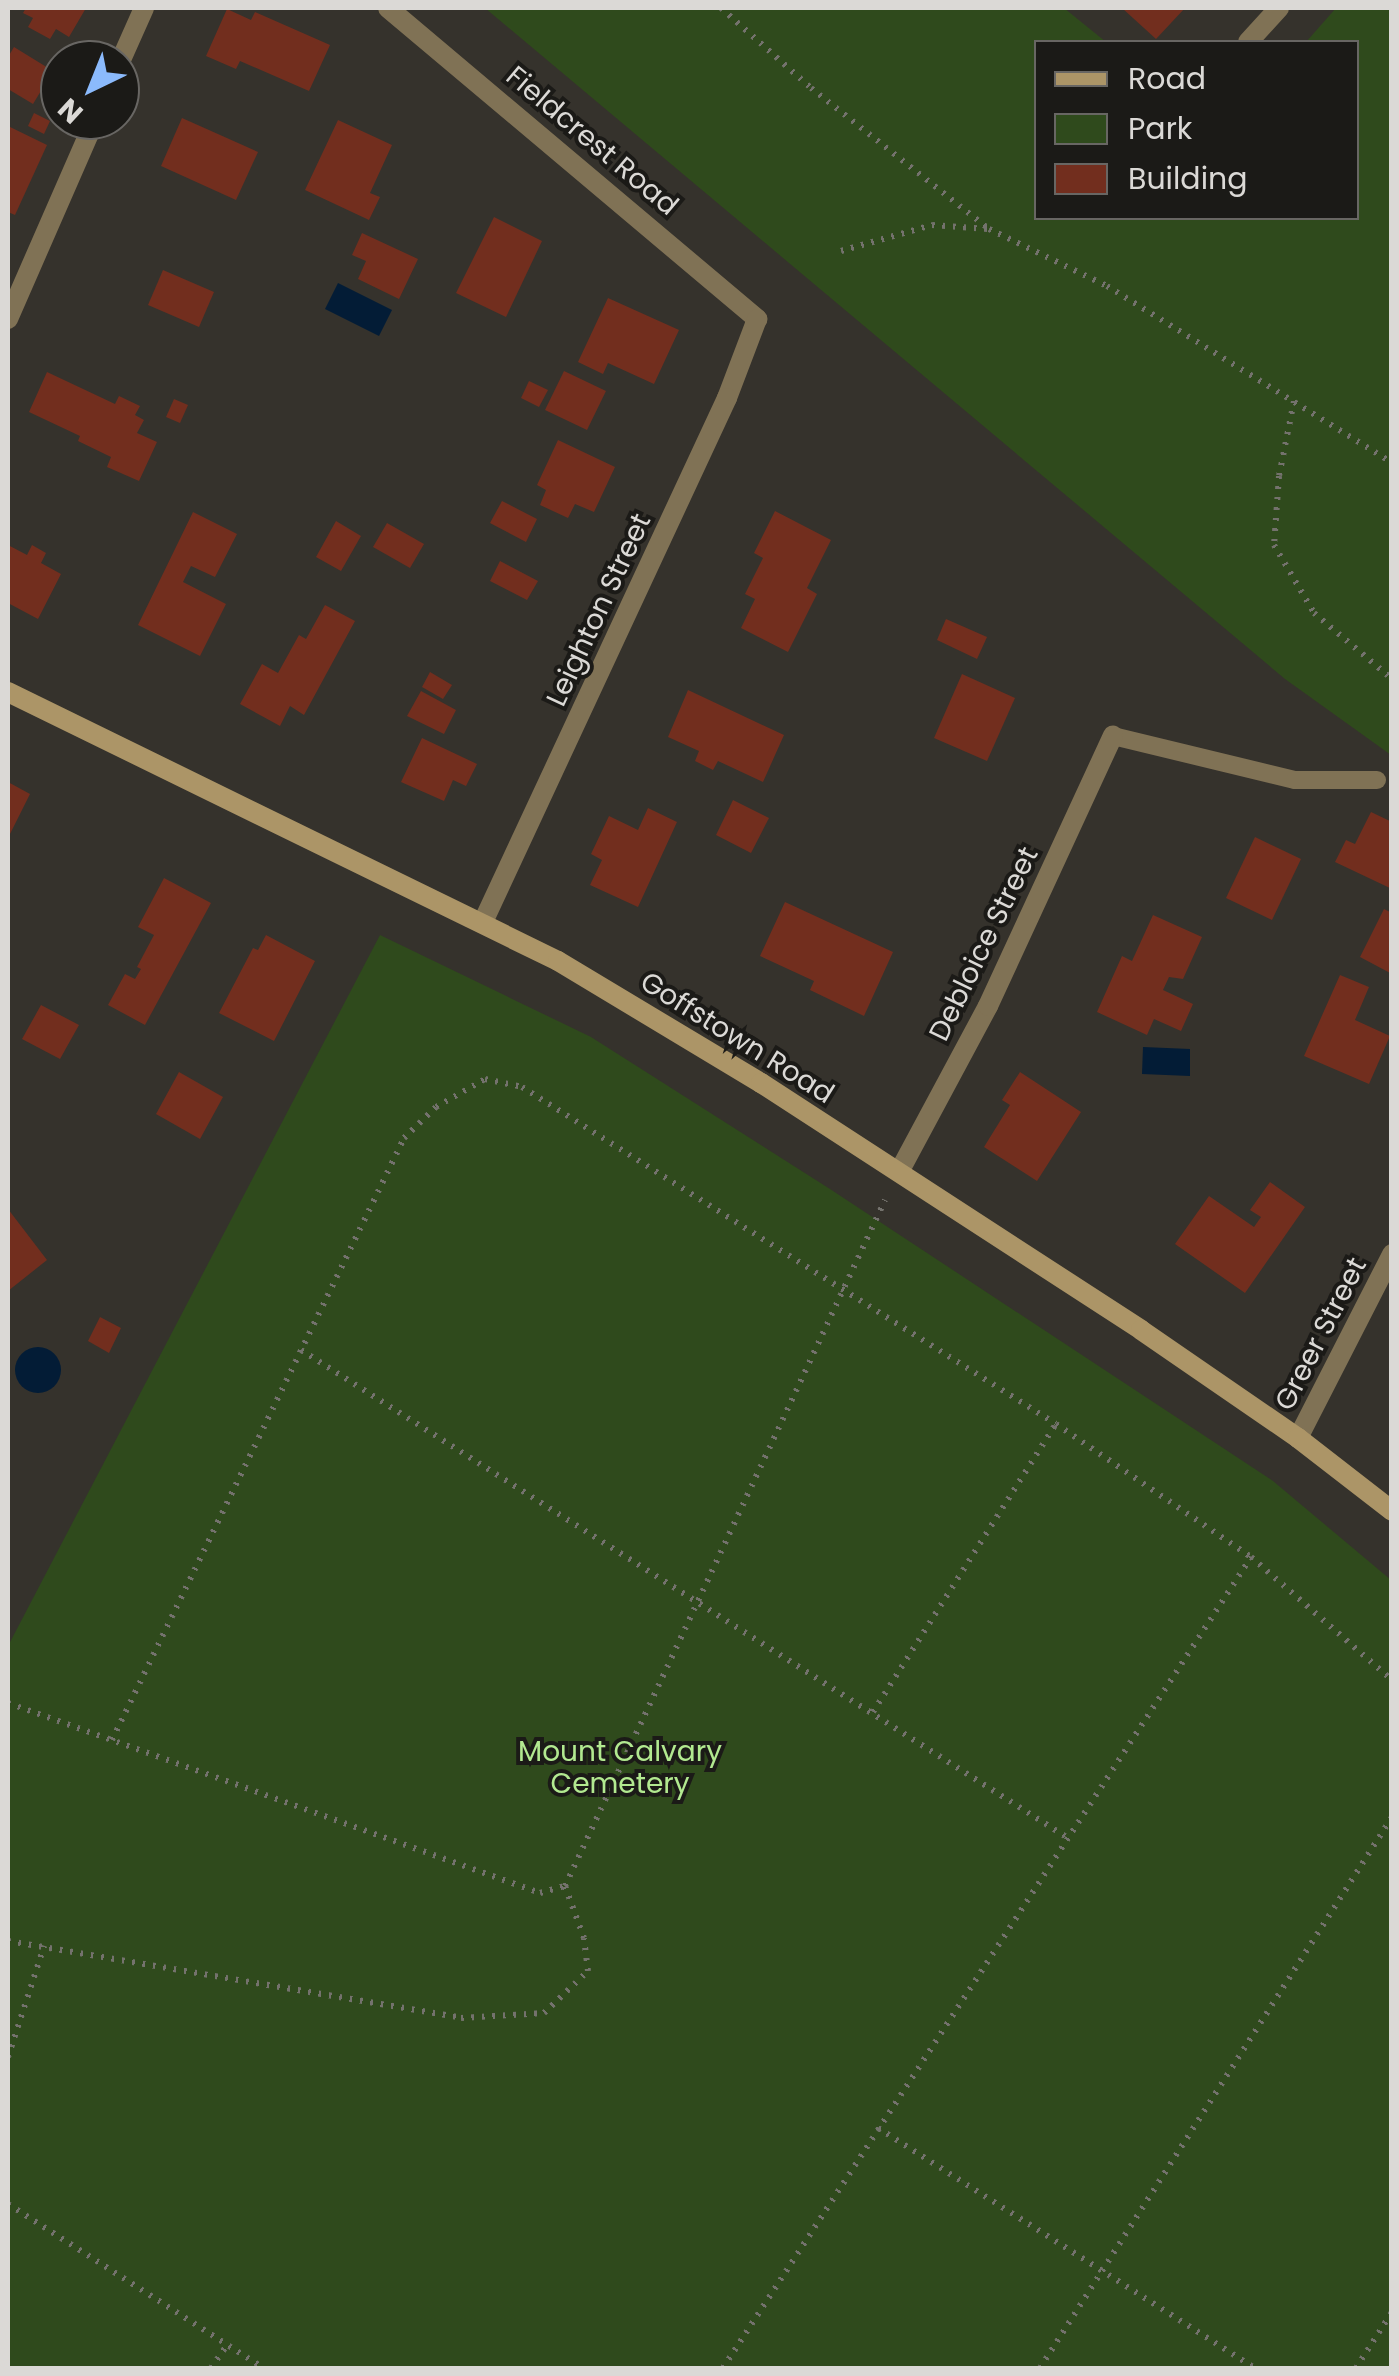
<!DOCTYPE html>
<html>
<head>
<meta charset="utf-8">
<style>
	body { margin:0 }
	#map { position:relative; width:1399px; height:2376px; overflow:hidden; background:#35322c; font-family:Poppins,sans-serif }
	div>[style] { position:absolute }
	.green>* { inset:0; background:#2f4a1c }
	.water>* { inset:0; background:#031c36 }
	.round { border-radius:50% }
	.building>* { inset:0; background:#722e1e }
	.path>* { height:6px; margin-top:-3px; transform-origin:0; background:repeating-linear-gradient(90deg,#74726d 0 2.5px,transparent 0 10.5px) }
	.lane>* { height:18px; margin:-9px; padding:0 9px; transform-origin:9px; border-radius:9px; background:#807255 }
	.street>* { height:20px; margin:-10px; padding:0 10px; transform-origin:10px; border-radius:10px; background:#807255 }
	.secondary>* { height:20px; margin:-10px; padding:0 10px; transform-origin:10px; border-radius:10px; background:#ac9567 }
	span { translate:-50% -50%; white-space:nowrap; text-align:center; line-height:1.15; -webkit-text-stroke:8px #1b1a17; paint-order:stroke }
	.street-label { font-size:28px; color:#dbd9d6 }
	.park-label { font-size:28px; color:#b2e990 }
	.frame { position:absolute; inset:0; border:10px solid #dbd9d6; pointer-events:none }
	.legend { position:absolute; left:1034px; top:40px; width:325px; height:180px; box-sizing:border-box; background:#1b1a17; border:2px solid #686663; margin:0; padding:12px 18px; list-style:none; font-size:30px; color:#dbd9d6 }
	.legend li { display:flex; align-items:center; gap:20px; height:50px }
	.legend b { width:50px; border:2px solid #686663 }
	.north { position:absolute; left:40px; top:40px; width:100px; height:100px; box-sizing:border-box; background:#1b1a17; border:2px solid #686663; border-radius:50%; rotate:223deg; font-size:28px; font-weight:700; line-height:40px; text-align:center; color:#dbd9d6 }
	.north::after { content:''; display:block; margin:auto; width:35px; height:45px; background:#8bbafc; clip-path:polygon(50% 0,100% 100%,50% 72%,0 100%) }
</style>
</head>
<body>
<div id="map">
	<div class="green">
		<div style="clip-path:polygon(485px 8px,1064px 8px,1106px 42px,1036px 42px,1036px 218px,1356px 218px,1356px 42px,1306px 42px,1336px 8px,1391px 8px,1391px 755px,1285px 679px)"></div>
		<div style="clip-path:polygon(380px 935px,591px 1037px,830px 1189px,1273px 1481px,1391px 1580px,1391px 2368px,8px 2368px,8px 1646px)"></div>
	</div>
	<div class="water">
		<div style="clip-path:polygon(338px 283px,392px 310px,379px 336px,325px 309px)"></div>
		<div style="clip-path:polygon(1143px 1047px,1190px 1049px,1190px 1076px,1142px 1074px)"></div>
		<div class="round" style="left:15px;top:1347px;width:46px;height:46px"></div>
	</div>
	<div class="building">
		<div style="clip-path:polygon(26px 8px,86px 8px,69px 37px,56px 29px,50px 39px,28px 27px,33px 18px,23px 13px)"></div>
		<div style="clip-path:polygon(1122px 8px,1185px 8px,1156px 39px)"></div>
		<div style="clip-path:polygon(227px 9px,251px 20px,255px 12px,330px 45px,309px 91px,240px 61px,236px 69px,206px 56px)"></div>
		<div style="clip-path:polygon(14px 47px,53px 71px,33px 104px,8px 89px,8px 57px)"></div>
		<div style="clip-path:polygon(34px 113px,50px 121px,44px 134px,28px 126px)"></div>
		<div style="clip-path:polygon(182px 118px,258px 152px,236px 200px,161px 166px)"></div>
		<div style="clip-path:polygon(338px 120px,392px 145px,370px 193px,380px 197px,369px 220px,305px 190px)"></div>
		<div style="clip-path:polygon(8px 126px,47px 145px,15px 215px,8px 212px)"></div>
		<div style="clip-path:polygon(494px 217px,542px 241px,506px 317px,456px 293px)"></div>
		<div style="clip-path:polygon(362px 233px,418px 259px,399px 299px,358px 279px,366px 261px,352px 255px)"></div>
		<div style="clip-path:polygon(163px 270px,214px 292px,199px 327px,148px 305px)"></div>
		<div style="clip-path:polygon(608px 298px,679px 330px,654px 384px,608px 363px,603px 374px,578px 362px)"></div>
		<div style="clip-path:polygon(564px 371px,606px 391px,587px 430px,545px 410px)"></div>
		<div style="clip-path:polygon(47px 372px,115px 404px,119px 396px,140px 406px,135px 415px,144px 420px,137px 433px,157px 442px,139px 481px,107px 467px,111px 457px,78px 441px,80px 436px,29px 412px)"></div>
		<div style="clip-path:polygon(529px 381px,548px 390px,539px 407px,521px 398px)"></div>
		<div style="clip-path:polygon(174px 399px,188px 405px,180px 423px,166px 417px)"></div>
		<div style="clip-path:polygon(558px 440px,615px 467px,594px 512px,575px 504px,568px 518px,540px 505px,546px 490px,537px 485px)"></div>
		<div style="clip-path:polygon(502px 501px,537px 519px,526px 542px,490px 523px)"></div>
		<div style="clip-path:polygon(775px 511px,831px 540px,807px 588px,817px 594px,788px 652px,741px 628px,755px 599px,745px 594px,763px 558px,754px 553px)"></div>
		<div style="clip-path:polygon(193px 512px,237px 534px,215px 577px,191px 566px,183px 582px,226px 604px,200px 656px,138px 625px)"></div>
		<div style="clip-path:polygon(336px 521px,361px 536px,341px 571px,316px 557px)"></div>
		<div style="clip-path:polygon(387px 523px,424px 544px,410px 568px,373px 547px)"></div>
		<div style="clip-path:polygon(8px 545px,27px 555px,32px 545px,46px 553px,41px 563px,61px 574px,38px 619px,8px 603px)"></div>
		<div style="clip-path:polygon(500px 561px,538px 581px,527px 600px,490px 581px)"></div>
		<div style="clip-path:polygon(325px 605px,355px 621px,304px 715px,290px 706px,280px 726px,240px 704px,262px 664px,278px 673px,299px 635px,306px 639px)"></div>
		<div style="clip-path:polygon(946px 619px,987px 637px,977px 659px,937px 640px)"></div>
		<div style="clip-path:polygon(430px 672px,452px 685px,443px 699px,422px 687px)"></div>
		<div style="clip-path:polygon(962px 674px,1015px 698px,987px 761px,934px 738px)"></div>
		<div style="clip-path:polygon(688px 690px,784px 735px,763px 782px,718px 761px,713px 770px,695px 761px,699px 751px,668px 737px)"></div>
		<div style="clip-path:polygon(421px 691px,456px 710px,444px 734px,407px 716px)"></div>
		<div style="clip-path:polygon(422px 738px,477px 764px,466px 786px,453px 780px,444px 801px,401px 782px)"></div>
		<div style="clip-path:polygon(8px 782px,30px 794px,8px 838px)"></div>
		<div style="clip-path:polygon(733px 800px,769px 818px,751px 853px,716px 835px)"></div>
		<div style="clip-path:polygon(648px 808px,677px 822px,638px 907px,590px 885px,602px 860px,591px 854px,609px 816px,638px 830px)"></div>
		<div style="clip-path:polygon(1371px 812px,1392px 822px,1392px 889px,1335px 862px,1346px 840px,1355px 844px)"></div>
		<div style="clip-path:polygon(1255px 837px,1301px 859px,1272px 920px,1226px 898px)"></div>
		<div style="clip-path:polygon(164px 878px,211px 903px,145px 1025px,108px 1005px,125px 974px,135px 979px,141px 969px,137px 967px,154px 935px,138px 927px)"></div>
		<div style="clip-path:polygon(785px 902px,893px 952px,864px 1016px,810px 990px,814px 981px,760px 956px)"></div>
		<div style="clip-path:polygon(1384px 909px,1392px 913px,1392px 974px,1360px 957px)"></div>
		<div style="clip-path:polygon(1153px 915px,1202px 937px,1183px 979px,1169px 977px,1163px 990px,1193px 1004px,1181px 1031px,1154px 1019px,1147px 1035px,1097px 1012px,1122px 956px,1132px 961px)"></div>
		<div style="clip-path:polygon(266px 935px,315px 961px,274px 1041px,219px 1013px,253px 948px,258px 950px)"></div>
		<div style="clip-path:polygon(1340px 975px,1369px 987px,1355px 1020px,1390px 1036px,1369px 1084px,1304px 1056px)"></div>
		<div style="clip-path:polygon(41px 1005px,79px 1025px,60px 1059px,22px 1039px)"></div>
		<div style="clip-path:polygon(179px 1072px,223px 1097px,200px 1139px,156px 1114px)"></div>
		<div style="clip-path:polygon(1020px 1072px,1081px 1112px,1037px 1181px,984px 1147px,1010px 1105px,1002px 1100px)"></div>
		<div style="clip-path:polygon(1270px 1182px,1305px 1207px,1245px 1293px,1175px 1244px,1209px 1196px,1254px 1227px,1261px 1217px,1250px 1210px)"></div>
		<div style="clip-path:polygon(8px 1209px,47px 1260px,8px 1291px)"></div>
		<div style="clip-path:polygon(100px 1317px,121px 1328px,109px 1353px,88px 1341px)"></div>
	</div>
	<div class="path">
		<div style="left:721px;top:8px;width:120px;rotate:41.6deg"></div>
		<div style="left:811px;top:88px;width:227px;rotate:38.4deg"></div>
		<div style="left:989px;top:229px;width:131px;rotate:25.8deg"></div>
		<div style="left:1107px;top:286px;width:335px;rotate:31.8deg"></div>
		<div style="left:841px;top:251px;width:95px;rotate:-15.9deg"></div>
		<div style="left:932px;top:225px;width:56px;rotate:4.1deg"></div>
		<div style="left:1294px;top:401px;width:76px;rotate:101.3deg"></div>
		<div style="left:1279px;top:476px;width:69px;rotate:94.1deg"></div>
		<div style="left:1274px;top:545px;width:79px;rotate:59.5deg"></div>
		<div style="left:1314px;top:613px;width:102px;rotate:40.2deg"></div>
		<div style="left:301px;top:1350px;width:909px;rotate:32.47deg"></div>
		<div style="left:8px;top:1703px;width:565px;rotate:19.65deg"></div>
		<div style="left:540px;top:1893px;width:26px;rotate:-16deg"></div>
		<div style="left:565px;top:1886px;width:757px;rotate:-64.99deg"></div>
		<div style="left:873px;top:1712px;width:341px;rotate:-57.6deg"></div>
		<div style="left:112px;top:1740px;width:669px;rotate:-64.12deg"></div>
		<div style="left:404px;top:1138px;width:45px;rotate:-44.1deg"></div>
		<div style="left:436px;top:1107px;width:56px;rotate:-29.7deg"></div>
		<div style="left:485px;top:1079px;width:38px;rotate:12deg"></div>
		<div style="left:522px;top:1087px;width:631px;rotate:32.26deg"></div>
		<div style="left:1056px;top:1424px;width:236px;rotate:34.3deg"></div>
		<div style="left:1251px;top:1557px;width:187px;rotate:41.1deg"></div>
		<div style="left:8px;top:1941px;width:459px;rotate:9.6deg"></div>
		<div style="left:461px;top:2018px;width:83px;rotate:-3.4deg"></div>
		<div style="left:544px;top:2013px;width:61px;rotate:-43.7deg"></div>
		<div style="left:588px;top:1971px;width:33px;rotate:-97deg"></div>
		<div style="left:584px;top:1938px;width:55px;rotate:-110.1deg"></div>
		<div style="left:8px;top:2057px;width:117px;rotate:-72deg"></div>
		<div style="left:878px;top:2128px;width:447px;rotate:32.5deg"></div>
		<div style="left:8px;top:2204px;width:303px;rotate:32.7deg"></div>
		<div style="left:211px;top:2368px;width:28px;rotate:-55deg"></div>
		<div style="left:723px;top:2368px;width:968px;rotate:-56.93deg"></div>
		<div style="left:1040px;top:2368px;width:654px;rotate:-57.43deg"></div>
		<div style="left:1356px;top:2368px;width:67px;rotate:-57.3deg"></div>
	</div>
	<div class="lane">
		<div style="left:1113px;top:736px;width:187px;rotate:13.6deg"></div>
		<div style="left:1295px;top:780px;width:82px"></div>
	</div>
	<div class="street">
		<div style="left:388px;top:8px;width:483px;rotate:40.1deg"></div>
		<div style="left:757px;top:319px;width:85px;rotate:110.8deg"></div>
		<div style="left:727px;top:398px;width:578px;rotate:114.97deg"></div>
		<div style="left:1248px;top:42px;width:46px;rotate:-47.6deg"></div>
		<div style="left:120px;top:62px;width:59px;rotate:-66deg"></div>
		<div style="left:8px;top:319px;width:217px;rotate:-66.4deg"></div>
		<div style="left:899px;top:1172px;width:188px;rotate:-61.8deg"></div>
		<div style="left:988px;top:1006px;width:298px;rotate:-65.2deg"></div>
		<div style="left:1298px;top:1438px;width:207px;rotate:-62.9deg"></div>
	</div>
	<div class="secondary">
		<div style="left:8px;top:692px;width:612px;rotate:26.06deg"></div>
		<div style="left:558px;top:961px;width:237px;rotate:31deg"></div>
		<div style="left:761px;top:1083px;width:453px;rotate:33deg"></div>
		<div style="left:1141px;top:1330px;width:191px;rotate:34.5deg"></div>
		<div style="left:1298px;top:1438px;width:119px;rotate:37.8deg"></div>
	</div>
	<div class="street-label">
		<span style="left:592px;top:141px;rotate:40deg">Fieldcrest Road</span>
		<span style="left:599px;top:610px;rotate:-65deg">Leighton Street</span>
		<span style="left:984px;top:944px;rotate:-64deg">Debloice Street</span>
		<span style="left:737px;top:1038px;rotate:32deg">Goffstown Road</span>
		<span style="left:1321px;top:1334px;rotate:-63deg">Greer Street</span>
	</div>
	<div class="park-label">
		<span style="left:620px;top:1768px">Mount Calvary<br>Cemetery</span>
	</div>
	<div class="frame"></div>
	<ul class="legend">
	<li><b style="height:12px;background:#ac9567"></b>Road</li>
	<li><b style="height:28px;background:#2f4a1c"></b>Park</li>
	<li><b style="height:28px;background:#722e1e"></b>Building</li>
	</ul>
	<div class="north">N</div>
</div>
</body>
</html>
